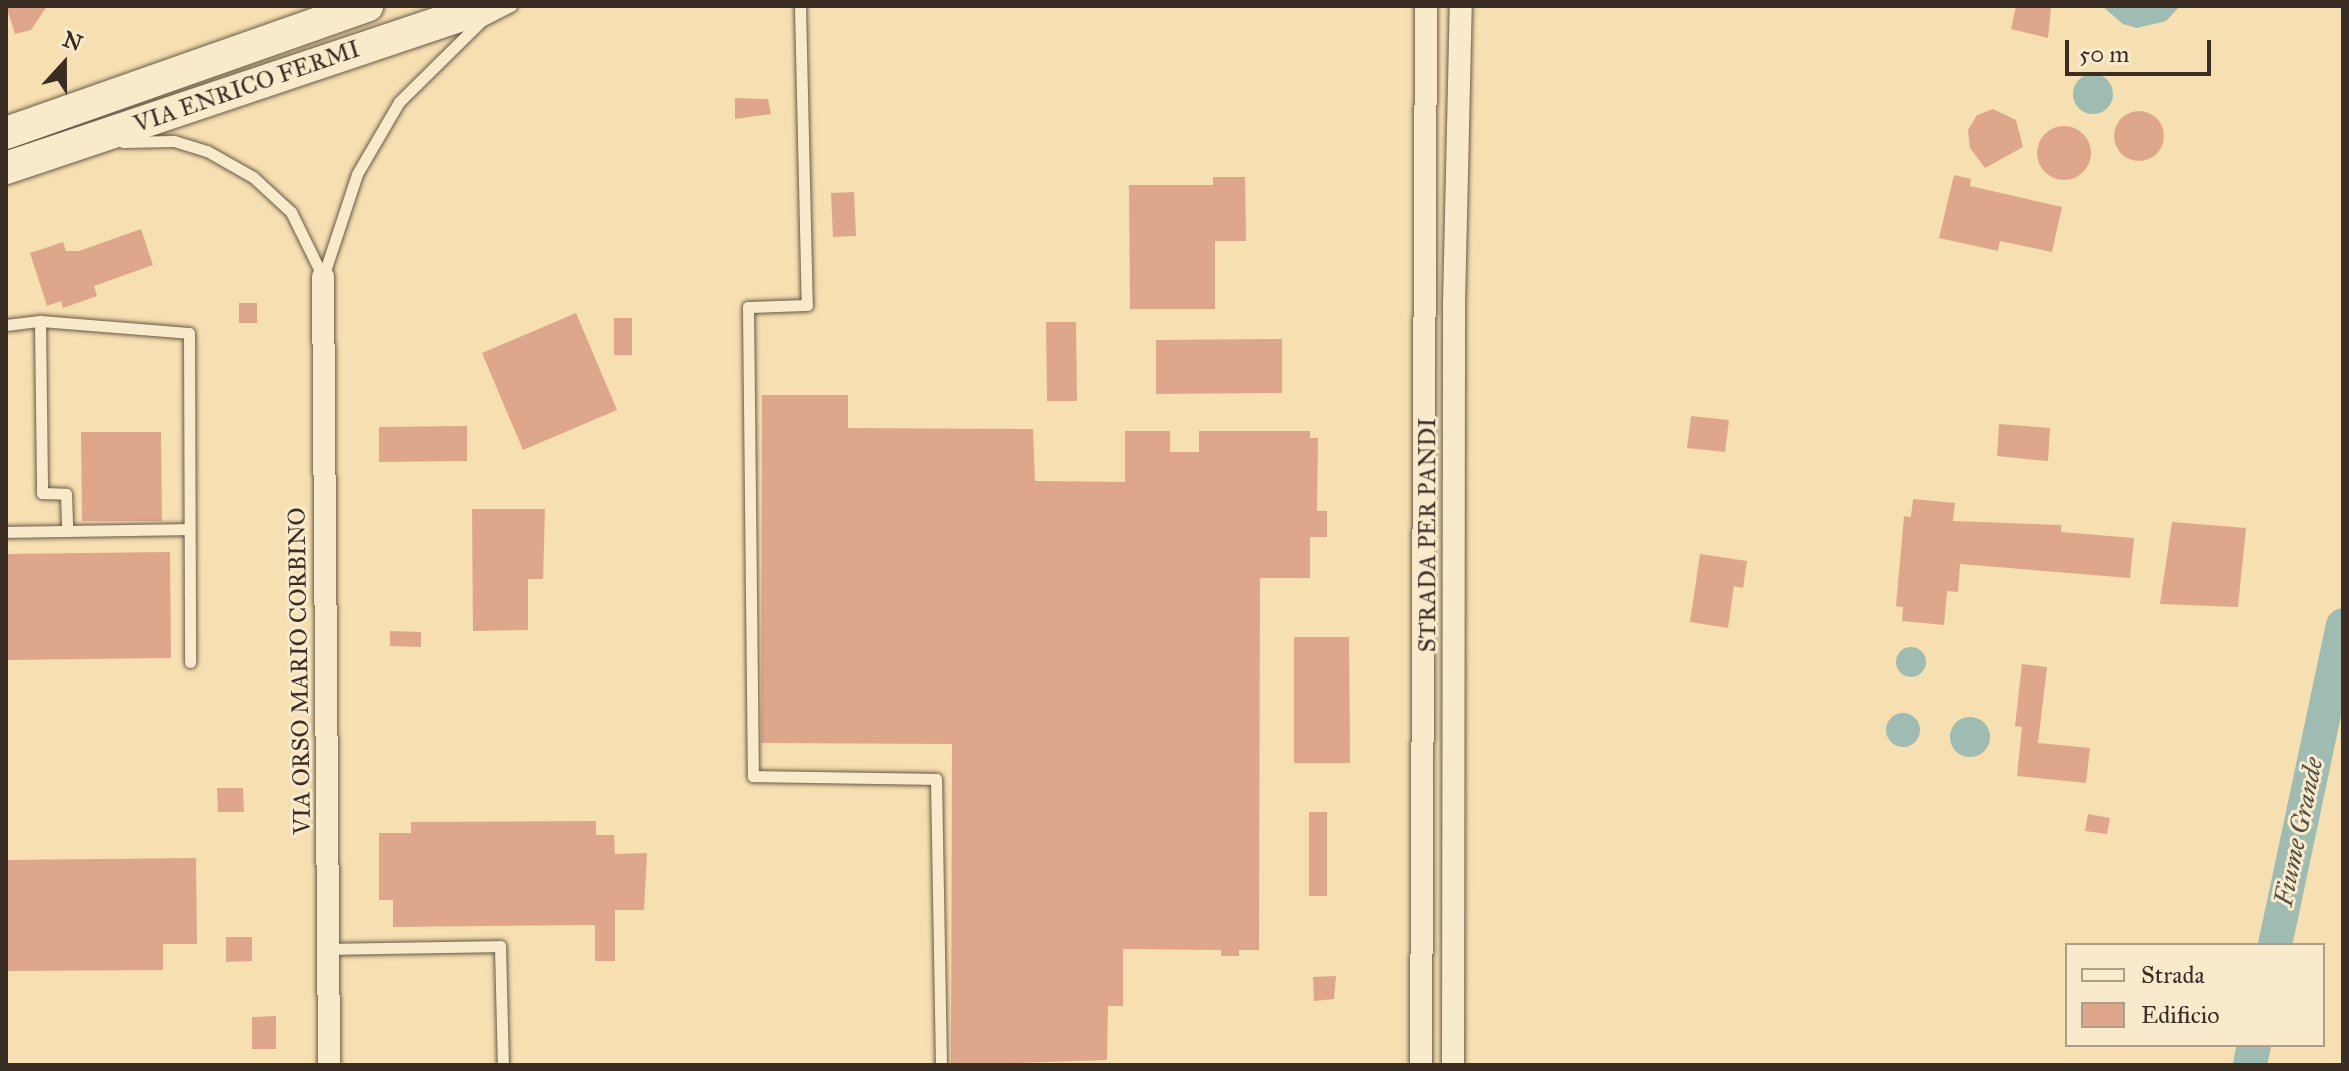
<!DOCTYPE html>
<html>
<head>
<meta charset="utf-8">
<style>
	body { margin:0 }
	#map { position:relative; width:2349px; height:1071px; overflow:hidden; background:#f6dfb1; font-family:"IM FELL Great Primer",serif }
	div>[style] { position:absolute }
	.water>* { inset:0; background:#9ebcb2 }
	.round { border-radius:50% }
	.river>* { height:34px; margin:-17px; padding:0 17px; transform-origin:17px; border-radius:17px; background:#9ebcb2 }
	.building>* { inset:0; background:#dea78c }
	.roads { filter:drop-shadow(0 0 2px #685a47) drop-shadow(0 0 2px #685a47) }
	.lane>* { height:11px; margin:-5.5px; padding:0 5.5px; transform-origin:5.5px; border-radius:5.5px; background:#f9eacc }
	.street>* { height:22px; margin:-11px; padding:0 11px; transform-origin:11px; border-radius:11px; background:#f9eacc }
	.secondary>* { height:32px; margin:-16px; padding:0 16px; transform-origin:16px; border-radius:16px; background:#f9eacc }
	span { translate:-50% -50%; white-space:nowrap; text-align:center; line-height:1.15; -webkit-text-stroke:6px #f9eacc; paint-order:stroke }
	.street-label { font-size:24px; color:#392d24 }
	.water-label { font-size:26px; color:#525148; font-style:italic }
	.frame { position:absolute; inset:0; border:8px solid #392d24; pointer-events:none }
	.legend { position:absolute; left:2065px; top:943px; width:260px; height:104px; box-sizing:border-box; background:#f9eacc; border:2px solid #ac9e89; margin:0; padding:10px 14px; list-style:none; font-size:24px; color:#392d24 }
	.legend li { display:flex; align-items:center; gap:16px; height:40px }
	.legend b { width:40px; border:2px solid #ac9e89 }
	.north { position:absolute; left:24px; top:24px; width:80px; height:80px; -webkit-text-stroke:6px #f9eacc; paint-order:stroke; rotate:21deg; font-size:22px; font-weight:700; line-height:32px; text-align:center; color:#392d24 }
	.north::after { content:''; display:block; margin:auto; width:28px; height:36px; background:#392d24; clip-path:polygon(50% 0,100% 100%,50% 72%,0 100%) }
	.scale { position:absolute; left:2065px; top:40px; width:146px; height:36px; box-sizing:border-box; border:4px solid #392d24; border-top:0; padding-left:10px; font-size:24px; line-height:28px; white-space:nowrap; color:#392d24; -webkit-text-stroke:6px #f9eacc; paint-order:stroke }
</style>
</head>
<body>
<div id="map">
	<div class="water">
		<div style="clip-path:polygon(2102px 6px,2180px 6px,2166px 21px,2137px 28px,2123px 24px)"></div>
		<div class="round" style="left:2073px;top:74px;width:40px;height:40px"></div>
		<div class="round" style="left:1896px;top:647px;width:30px;height:30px"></div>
		<div class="round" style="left:1886px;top:713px;width:34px;height:34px"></div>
		<div class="round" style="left:1950px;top:717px;width:40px;height:40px"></div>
	</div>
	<div class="river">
		<div style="left:2275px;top:945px;width:327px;rotate:-78deg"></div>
		<div style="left:2250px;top:1065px;width:20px;rotate:-79deg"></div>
	</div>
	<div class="building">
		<div style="clip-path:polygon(6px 6px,47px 6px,31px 30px,15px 34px)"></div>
		<div style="clip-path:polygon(2016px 6px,2051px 6px,2048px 38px,2011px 29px)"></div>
		<div style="clip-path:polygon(735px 98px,768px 99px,771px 114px,735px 119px)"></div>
		<div style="clip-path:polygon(1993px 109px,2016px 120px,2023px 147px,1985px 168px,1970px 148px,1968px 130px,1977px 115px)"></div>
		<div class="round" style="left:2114px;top:111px;width:50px;height:50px"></div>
		<div class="round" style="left:2037px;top:126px;width:54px;height:54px"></div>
		<div style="clip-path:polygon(1954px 175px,1971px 179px,1970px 186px,2062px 207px,2052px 252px,2000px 241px,1998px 251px,1939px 238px)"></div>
		<div style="clip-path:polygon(1213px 177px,1245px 177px,1246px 241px,1215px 241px,1215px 309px,1130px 309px,1129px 185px,1213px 185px)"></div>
		<div style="clip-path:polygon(854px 192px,856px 236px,833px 237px,831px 193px)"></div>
		<div style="clip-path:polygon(141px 229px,153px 265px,94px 286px,97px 296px,63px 308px,61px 301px,47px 306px,30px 253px,63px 242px,66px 251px,79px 251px)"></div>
		<div style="clip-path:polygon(239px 303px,257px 303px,257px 323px,239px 323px)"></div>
		<div style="clip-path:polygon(576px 313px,617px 410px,523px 450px,482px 353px)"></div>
		<div style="clip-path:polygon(614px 318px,632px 318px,632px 355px,614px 355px)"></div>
		<div style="clip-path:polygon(1046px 322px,1076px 322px,1077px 401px,1047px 401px)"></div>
		<div style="clip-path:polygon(1282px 339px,1282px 393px,1156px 394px,1156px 340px)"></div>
		<div style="clip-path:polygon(762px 395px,848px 395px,848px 428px,1033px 429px,1035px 481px,1125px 482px,1125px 431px,1170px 431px,1170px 452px,1199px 452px,1199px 431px,1310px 431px,1310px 438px,1318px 438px,1317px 511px,1327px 511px,1327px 537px,1310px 537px,1310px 578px,1260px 578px,1259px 950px,1239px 950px,1239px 956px,1221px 956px,1221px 950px,1123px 949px,1123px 1006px,1108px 1006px,1107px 1060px,951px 1065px,952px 744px,761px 743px)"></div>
		<div style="clip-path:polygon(1691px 416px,1729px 420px,1725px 452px,1687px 448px)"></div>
		<div style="clip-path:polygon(1999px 424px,2050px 428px,2048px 461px,1997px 456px)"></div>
		<div style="clip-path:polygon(467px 426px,467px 461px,379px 462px,379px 427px)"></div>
		<div style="clip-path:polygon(81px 432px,161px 432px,162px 521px,82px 521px)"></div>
		<div style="clip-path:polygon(1913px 499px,1955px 503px,1953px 521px,2061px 525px,2061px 532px,2134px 538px,2130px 578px,1960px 564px,1958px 592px,1947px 591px,1944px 625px,1902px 621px,1903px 607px,1896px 606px,1904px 516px,1911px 517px)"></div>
		<div style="clip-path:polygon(472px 509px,545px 509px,543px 579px,528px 579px,528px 630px,473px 631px)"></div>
		<div style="clip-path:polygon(2172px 522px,2246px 528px,2238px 607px,2160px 604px)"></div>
		<div style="clip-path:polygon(170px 552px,171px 658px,6px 660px,6px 554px)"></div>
		<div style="clip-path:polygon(1700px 554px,1747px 561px,1743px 588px,1734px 586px,1728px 628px,1690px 622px)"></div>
		<div style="clip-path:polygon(390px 631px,421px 632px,421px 647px,390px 646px)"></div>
		<div style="clip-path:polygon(1294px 637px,1349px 637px,1350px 763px,1294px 763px)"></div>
		<div style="clip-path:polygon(2022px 664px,2047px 667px,2038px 743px,2090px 748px,2086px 783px,2017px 776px,2022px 727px,2015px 726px)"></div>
		<div style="clip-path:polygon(217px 788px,243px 788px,244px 812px,218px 812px)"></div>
		<div style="clip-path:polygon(1309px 812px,1327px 812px,1327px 896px,1309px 896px)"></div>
		<div style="clip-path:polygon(2088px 814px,2110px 818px,2107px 834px,2085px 831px)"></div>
		<div style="clip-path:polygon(596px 821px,596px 835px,614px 835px,615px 854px,647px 853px,644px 910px,615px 910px,615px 961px,595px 961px,595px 925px,393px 927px,393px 900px,379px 900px,379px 833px,411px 833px,411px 822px)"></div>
		<div style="clip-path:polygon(196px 858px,197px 944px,163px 944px,163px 970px,6px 971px,6px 860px)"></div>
		<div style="clip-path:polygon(226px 937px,252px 937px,252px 961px,226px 962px)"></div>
		<div style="clip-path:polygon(1336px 976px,1334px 999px,1314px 1001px,1313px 977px)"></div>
		<div style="clip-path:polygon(276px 1016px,276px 1049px,252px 1049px,252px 1017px)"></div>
	</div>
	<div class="roads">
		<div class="lane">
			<div style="left:800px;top:6px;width:299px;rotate:88.7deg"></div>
			<div style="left:807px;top:305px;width:59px;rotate:178.1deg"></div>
			<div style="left:748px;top:307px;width:469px;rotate:89.4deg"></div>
			<div style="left:753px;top:776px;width:183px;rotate:0.9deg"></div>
			<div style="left:936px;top:779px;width:286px;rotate:89deg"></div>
			<div style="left:123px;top:142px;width:51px;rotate:-1.1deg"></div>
			<div style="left:174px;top:141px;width:34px;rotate:17deg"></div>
			<div style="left:207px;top:151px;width:53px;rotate:29.5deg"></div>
			<div style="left:253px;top:177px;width:52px;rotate:42.6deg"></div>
			<div style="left:291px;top:212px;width:72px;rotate:63.8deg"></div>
			<div style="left:323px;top:277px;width:108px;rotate:-71.7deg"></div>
			<div style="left:357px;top:174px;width:83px;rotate:-59.7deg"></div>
			<div style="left:399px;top:102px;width:115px;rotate:-44.6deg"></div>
			<div style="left:481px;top:21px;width:34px;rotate:-27deg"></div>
			<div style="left:40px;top:321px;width:172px;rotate:89.3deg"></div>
			<div style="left:42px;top:493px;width:24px;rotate:2deg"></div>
			<div style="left:66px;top:494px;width:36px;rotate:88deg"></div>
			<div style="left:6px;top:325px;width:34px;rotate:-7deg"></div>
			<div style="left:40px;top:321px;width:149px;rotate:4.6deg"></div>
			<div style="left:189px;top:333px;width:329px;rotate:89.8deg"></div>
			<div style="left:6px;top:532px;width:183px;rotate:-0.9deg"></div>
			<div style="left:328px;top:949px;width:172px;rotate:-1deg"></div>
			<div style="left:500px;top:946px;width:119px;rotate:88.6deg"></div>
		</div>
		<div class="street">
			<div style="left:323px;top:277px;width:788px;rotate:89.56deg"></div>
			<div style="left:1421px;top:1065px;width:1059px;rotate:-89.73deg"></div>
			<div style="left:1453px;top:1065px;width:761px;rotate:-89.92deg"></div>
			<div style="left:1454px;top:304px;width:298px;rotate:-88.7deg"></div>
		</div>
		<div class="secondary">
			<div style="left:6px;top:133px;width:383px;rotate:-19.4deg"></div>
			<div style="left:6px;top:168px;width:509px;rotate:-18.54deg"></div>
		</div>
	</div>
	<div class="street-label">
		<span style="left:247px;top:87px;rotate:-19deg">VIA ENRICO FERMI</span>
		<span style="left:1428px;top:535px;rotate:-90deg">STRADA PER PANDI</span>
		<span style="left:300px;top:671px;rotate:-91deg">VIA ORSO MARIO CORBINO</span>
	</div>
	<div class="water-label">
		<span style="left:2299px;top:832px;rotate:-78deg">Fiume Grande</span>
	</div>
	<div class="frame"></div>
	<ul class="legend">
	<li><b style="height:10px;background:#f9eacc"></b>Strada</li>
	<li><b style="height:22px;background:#dea78c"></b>Edificio</li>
	</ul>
	<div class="north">N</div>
	<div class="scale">50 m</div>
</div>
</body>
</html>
